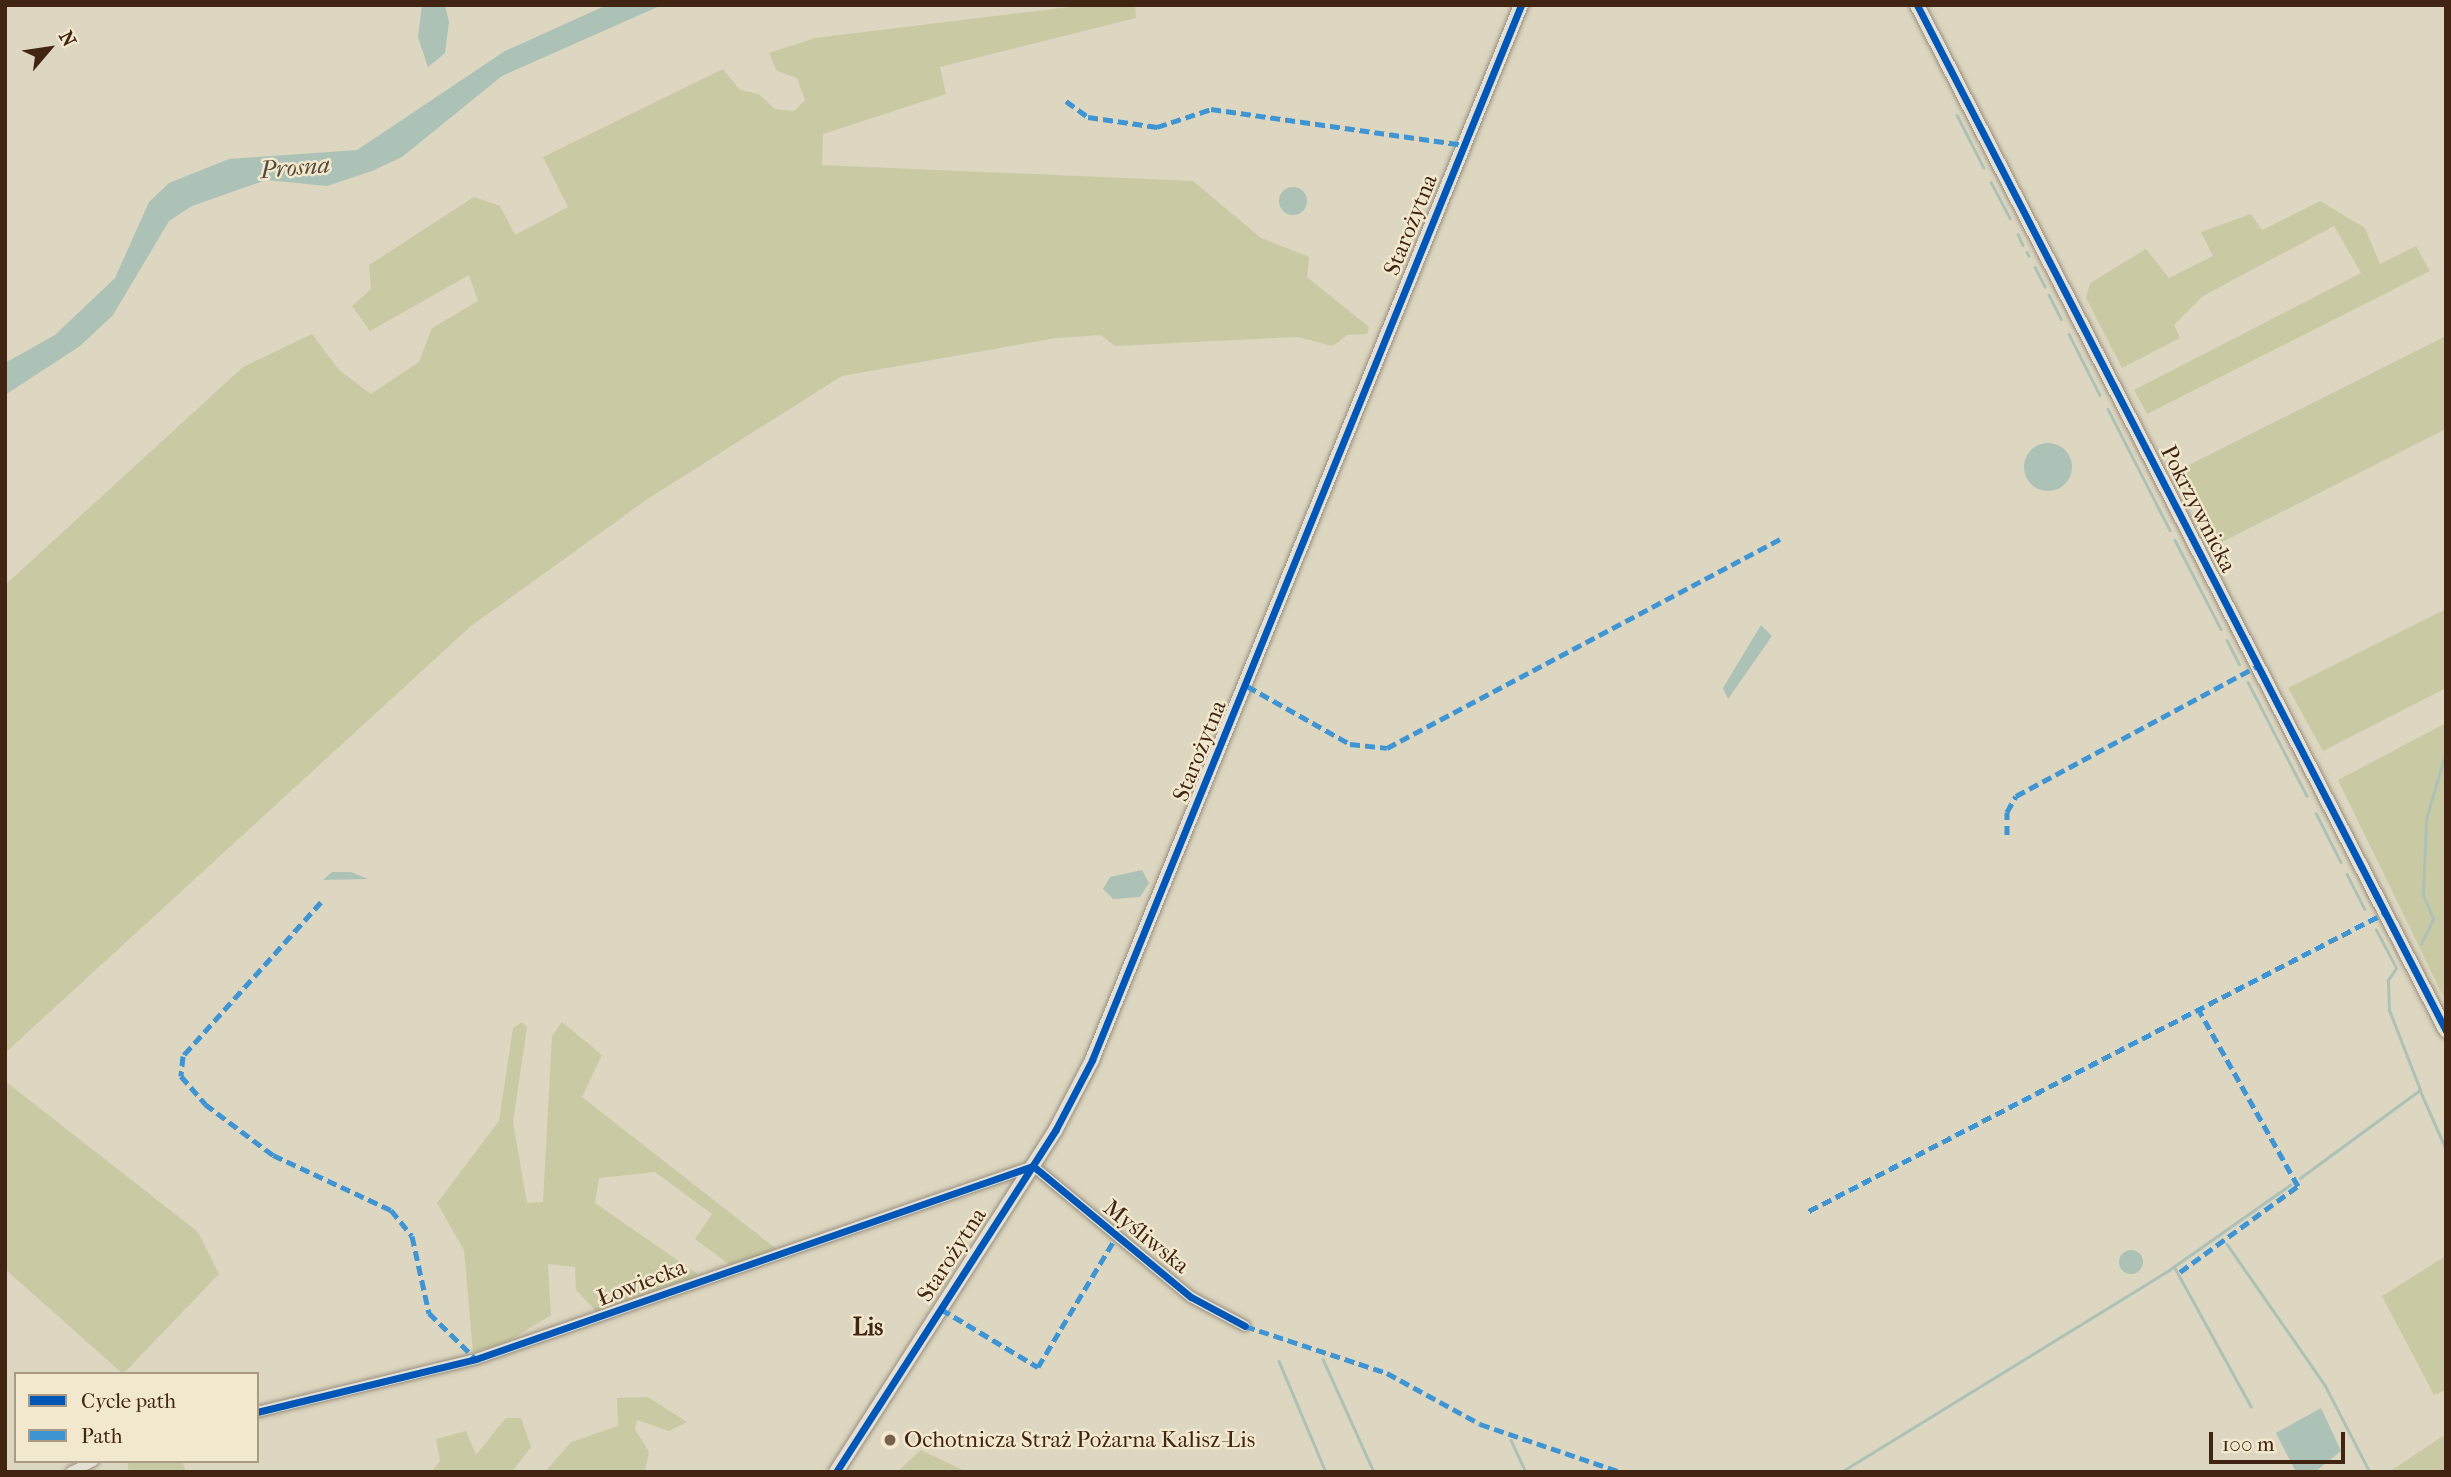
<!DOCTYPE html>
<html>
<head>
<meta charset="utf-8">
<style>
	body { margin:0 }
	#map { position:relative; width:2451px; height:1477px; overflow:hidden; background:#ddd6c0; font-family:"IM FELL French Canon",serif }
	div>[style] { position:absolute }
	.green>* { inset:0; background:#c9caa3 }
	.water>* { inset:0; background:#adc2b6 }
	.round { border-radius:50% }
	.stream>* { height:2.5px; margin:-1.25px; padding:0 1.25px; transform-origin:1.25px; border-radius:1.25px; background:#adc2b6 }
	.roads { filter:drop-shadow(0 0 2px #968e7f) drop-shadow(0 0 2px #968e7f) }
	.street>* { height:10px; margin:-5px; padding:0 5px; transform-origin:5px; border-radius:5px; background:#e5e0d5 }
	.secondary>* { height:14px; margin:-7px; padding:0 7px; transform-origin:7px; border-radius:7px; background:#e5e0d5 }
	.quiet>* { height:5px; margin-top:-2.5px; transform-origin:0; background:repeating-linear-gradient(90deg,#3f95d3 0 10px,transparent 0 15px) }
	.cycleway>* { height:7px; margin:-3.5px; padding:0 3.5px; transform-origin:3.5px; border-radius:3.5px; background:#0057b8 }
	.dots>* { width:19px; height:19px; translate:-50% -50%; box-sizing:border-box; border:4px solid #f1e8ce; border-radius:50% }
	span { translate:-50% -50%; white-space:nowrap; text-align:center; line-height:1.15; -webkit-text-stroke:5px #f1e8ce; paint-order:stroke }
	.street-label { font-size:23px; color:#422412 }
	.poi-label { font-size:23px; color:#422412 }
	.left { translate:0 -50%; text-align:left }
	.water-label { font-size:24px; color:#584a3a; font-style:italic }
	.neighbourhood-label { font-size:24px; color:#422412; font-weight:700 }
	.frame { position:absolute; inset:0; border:7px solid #422412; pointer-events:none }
	.legend { position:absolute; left:14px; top:1372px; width:245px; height:91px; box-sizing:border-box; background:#f1e8ce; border:2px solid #ab9a83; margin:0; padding:9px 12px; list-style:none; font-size:21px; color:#422412 }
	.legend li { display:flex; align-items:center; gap:14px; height:35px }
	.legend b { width:35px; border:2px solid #ab9a83 }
	.north { position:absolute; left:14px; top:14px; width:70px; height:70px; -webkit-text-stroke:5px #f1e8ce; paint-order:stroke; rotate:61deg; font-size:19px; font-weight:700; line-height:28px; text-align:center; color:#422412 }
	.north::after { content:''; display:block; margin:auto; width:24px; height:32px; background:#422412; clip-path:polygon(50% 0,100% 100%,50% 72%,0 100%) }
	.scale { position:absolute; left:2209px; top:1432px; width:136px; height:32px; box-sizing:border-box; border:4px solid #422412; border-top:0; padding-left:9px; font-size:21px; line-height:24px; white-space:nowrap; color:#422412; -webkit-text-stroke:5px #f1e8ce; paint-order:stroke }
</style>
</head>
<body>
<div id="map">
	<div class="green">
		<div style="clip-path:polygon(1087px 5px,1135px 5px,1136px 18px,940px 67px,946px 94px,823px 134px,822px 165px,1193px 181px,1261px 238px,1309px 257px,1307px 277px,1369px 327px,1367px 334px,1347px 335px,1333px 346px,1297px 337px,1115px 346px,1101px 335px,1056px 338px,842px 376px,649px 498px,471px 626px,5px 1053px,5px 585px,243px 367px,312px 334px,339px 370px,371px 394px,419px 362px,432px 328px,478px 301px,469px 275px,370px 331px,352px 306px,371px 289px,369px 265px,474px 197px,500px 206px,515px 235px,568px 207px,543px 157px,723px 69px,740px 90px,759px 94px,775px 109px,794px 111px,805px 100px,797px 78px,777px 71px,769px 53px,815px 38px)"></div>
		<div style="clip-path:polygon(2320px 201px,2365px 228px,2380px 264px,2416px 246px,2430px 271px,2147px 414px,2134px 390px,2361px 273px,2334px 226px,2203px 296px,2174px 325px,2180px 338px,2122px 368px,2086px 298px,2090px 283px,2146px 249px,2169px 278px,2213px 256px,2201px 232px,2251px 214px,2262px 230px)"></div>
		<div style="clip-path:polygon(2446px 336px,2446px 429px,2216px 545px,2175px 472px)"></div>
		<div style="clip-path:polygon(2446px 609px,2446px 688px,2323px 751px,2288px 688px)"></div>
		<div style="clip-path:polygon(2446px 723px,2446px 1002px,2338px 780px)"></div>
		<div style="clip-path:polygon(522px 1022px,527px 1027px,513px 1122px,527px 1203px,543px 1202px,552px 1036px,562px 1022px,602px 1055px,582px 1097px,779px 1251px,730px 1265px,695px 1239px,712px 1214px,655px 1172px,599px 1178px,595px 1203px,699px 1275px,598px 1313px,576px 1290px,575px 1267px,548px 1264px,551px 1315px,507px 1342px,473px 1352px,464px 1250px,437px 1203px,499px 1121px,513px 1028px)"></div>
		<div style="clip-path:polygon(5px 1081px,198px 1232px,219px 1274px,123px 1374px,5px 1269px)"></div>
		<div style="clip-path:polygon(2446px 1256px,2446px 1390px,2434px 1395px,2382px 1296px)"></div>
		<div style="clip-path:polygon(648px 1397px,687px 1422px,669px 1431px,637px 1420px,635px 1429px,649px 1452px,645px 1472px,545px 1472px,571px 1442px,618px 1426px,617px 1398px)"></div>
		<div style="clip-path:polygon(506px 1418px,521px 1418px,531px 1447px,512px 1472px,431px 1472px,440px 1461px,436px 1439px,466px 1431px,476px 1455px)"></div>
		<div style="clip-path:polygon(2446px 1434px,2446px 1472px,2389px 1472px)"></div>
		<div style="clip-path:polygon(921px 1450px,967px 1472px,897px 1472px)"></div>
		<div style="clip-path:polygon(127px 1461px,182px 1461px,186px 1472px,129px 1472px)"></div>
	</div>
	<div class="water">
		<div style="clip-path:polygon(422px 5px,445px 5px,449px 22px,445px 53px,428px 67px,418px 37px)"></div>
		<div style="clip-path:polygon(607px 5px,662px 5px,502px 76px,402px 157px,372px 171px,327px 186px,266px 180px,192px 206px,169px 221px,113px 315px,80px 346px,5px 395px,5px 363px,55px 335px,115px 278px,149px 202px,169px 183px,229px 159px,357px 150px,505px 51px)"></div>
		<div class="round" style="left:1279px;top:187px;width:28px;height:28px"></div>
		<div class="round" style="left:2024px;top:443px;width:48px;height:48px"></div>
		<div style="clip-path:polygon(1761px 625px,1772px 636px,1728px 699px,1723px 688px)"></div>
		<div style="clip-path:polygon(1142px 870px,1149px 883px,1140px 897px,1113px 899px,1103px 889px,1110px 877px)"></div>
		<div style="clip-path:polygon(351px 872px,368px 879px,323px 880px,332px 872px)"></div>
		<div class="round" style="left:2119px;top:1250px;width:24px;height:24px"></div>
		<div style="clip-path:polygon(2321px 1408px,2341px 1451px,2315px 1472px,2296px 1472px,2276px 1433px)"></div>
	</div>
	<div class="stream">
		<div style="left:1957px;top:115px;width:59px;rotate:63deg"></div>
		<div style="left:1991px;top:182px;width:41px;rotate:62.2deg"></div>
		<div style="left:2018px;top:234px;width:12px;rotate:66deg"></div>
		<div style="left:2027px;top:252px;width:4px;rotate:63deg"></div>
		<div style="left:2035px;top:267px;width:22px;rotate:63deg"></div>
		<div style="left:2049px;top:295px;width:27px;rotate:63deg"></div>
		<div style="left:2069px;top:334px;width:68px;rotate:63.1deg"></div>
		<div style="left:2108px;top:409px;width:136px;rotate:62.9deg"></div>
		<div style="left:2175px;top:540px;width:100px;rotate:62.7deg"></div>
		<div style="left:2227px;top:640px;width:27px;rotate:63deg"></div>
		<div style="left:2248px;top:682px;width:128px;rotate:62.6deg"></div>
		<div style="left:2316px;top:813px;width:55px;rotate:63deg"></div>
		<div style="left:2347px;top:874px;width:39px;rotate:63deg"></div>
		<div style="left:2421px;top:944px;width:28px;rotate:-64deg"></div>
		<div style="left:2433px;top:919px;width:26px;rotate:-113deg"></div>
		<div style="left:2423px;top:895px;width:76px;rotate:-87.7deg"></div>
		<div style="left:2426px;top:819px;width:71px;rotate:-73.6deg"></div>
		<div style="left:2420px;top:1090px;width:64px;rotate:66.2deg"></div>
		<div style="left:2300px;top:1178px;width:149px;rotate:-36.3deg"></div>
		<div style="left:2420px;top:1090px;width:86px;rotate:-111.2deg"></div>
		<div style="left:2389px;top:1010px;width:30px;rotate:-92deg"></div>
		<div style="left:2388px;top:980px;width:14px;rotate:-56deg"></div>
		<div style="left:2396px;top:968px;width:43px;rotate:-117.8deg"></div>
		<div style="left:2227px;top:1244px;width:172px;rotate:55.2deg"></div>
		<div style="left:2325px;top:1385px;width:98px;rotate:62.7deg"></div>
		<div style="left:2175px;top:1268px;width:158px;rotate:61.2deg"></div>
		<div style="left:1323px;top:1359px;width:124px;rotate:65.7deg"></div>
		<div style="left:1279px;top:1361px;width:121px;rotate:67.1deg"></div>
		<div style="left:1511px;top:1440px;width:35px;rotate:65deg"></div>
		<div style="left:1841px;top:1472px;width:385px;rotate:-31.6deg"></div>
		<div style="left:2169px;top:1270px;width:148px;rotate:-35.1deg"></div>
	</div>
	<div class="roads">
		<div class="street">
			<div style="left:257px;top:1412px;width:225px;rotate:-13.6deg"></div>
			<div style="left:476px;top:1359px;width:589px;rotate:-19.11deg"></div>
			<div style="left:1033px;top:1166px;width:205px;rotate:39.7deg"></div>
			<div style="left:1191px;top:1297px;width:61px;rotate:28.2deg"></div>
			<div style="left:71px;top:1472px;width:25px;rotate:-26deg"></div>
		</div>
		<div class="secondary">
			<div style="left:1917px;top:5px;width:1154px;rotate:62.72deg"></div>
			<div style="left:836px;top:1472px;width:407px;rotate:-57.3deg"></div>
			<div style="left:1056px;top:1129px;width:78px;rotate:-62.4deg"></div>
			<div style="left:1092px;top:1060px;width:1139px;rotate:-67.87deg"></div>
		</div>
	</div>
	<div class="quiet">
		<div style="left:1066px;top:101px;width:27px;rotate:36deg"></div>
		<div style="left:1088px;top:117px;width:70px;rotate:8.2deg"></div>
		<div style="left:1157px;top:127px;width:57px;rotate:-18.4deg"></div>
		<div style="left:1211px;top:109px;width:256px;rotate:8.1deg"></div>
		<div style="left:1247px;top:686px;width:118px;rotate:29.4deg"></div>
		<div style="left:1350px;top:744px;width:37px;rotate:6deg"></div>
		<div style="left:1387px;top:748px;width:445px;rotate:-28deg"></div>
		<div style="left:2007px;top:835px;width:23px;rotate:-90deg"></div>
		<div style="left:2007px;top:812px;width:18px;rotate:-61deg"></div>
		<div style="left:2016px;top:796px;width:274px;rotate:-28.3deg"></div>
		<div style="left:321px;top:902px;width:207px;rotate:131.9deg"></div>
		<div style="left:183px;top:1056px;width:20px;rotate:96deg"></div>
		<div style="left:181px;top:1076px;width:37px;rotate:49deg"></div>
		<div style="left:205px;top:1104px;width:85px;rotate:36.9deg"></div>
		<div style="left:273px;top:1155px;width:130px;rotate:25deg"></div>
		<div style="left:391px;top:1210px;width:33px;rotate:51deg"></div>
		<div style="left:412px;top:1236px;width:79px;rotate:77.6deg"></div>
		<div style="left:429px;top:1313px;width:66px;rotate:44.4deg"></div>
		<div style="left:1809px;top:1211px;width:649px;rotate:-27.36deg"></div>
		<div style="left:2180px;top:1272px;width:146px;rotate:-36.1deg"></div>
		<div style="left:2298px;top:1186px;width:206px;rotate:-119.4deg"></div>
		<div style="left:941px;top:1309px;width:113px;rotate:30.9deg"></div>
		<div style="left:1038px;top:1367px;width:149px;rotate:-59deg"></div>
		<div style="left:1245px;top:1326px;width:150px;rotate:18.3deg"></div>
		<div style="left:1387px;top:1373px;width:106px;rotate:28.7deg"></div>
		<div style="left:1480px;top:1424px;width:149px;rotate:18.8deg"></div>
	</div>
	<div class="cycleway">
		<div style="left:1917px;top:5px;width:1154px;rotate:62.72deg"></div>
		<div style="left:257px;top:1412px;width:225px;rotate:-13.6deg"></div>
		<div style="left:476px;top:1359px;width:589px;rotate:-19.11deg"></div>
		<div style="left:1033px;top:1166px;width:205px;rotate:39.7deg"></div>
		<div style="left:1191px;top:1297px;width:61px;rotate:28.2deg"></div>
		<div style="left:836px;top:1472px;width:407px;rotate:-57.3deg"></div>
		<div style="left:1056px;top:1129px;width:78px;rotate:-62.4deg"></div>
		<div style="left:1092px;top:1060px;width:1139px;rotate:-67.87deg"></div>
	</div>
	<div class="dots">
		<div style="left:890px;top:1440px;background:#78624f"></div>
	</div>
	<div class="street-label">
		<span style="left:1411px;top:225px;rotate:-68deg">Starożytna</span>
		<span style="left:2198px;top:509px;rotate:63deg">Pokrzywnicka</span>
		<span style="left:1200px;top:751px;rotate:-68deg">Starożytna</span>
		<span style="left:1146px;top:1237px;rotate:39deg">Myśliwska</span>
		<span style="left:952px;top:1255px;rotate:-57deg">Starożytna</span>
		<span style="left:642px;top:1283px;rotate:-21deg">Łowiecka</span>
	</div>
	<div class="poi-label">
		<span class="left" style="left:904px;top:1440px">Ochotnicza Straż Pożarna Kalisz-Lis</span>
	</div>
	<div class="water-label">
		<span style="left:295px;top:168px;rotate:-5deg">Prosna</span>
	</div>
	<div class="neighbourhood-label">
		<span style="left:868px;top:1328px">Lis</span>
	</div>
	<div class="frame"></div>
	<ul class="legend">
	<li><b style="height:9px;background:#0057b8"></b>Cycle path</li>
	<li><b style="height:9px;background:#3f95d3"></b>Path</li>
	</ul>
	<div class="north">N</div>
	<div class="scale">100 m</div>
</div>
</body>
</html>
